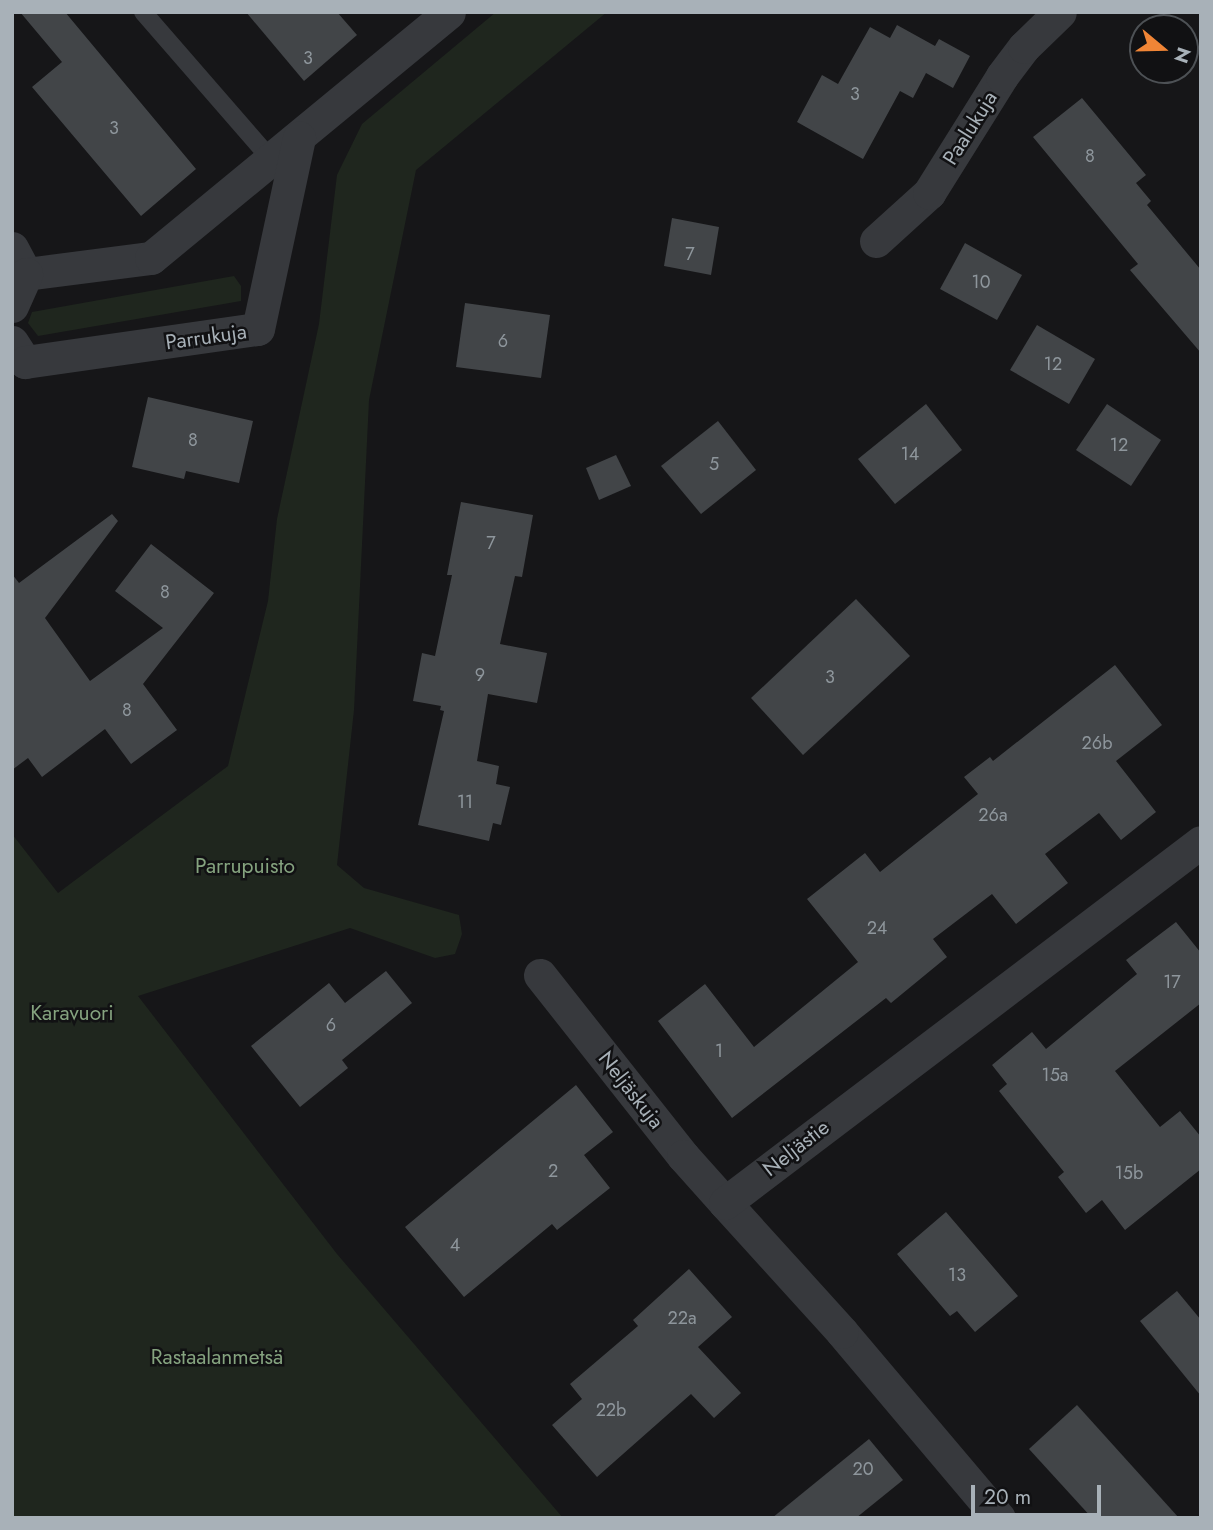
<!DOCTYPE html>
<html>
<head>
<meta charset="utf-8">
<style>
	body { margin:0 }
	#map { position:relative; width:1213px; height:1530px; overflow:hidden; background:#161618; font-family:Jost,sans-serif }
	div>[style] { position:absolute }
	.green>* { inset:0; background:#1f261e }
	.building>* { inset:0; background:#424548 }
	.service>* { height:18px; margin:-9px; padding:0 9px; transform-origin:9px; border-radius:9px; background:#37393d }
	.minor>* { height:33px; margin:-16.5px; padding:0 16.5px; transform-origin:16.5px; border-radius:16.5px; background:#37393d }
	span { translate:-50% -50%; white-space:nowrap; text-align:center; line-height:1.15; -webkit-text-stroke:5px #111113; paint-order:stroke }
	.number-label { font-size:18px; color:#8e969c }
	.number-label span { -webkit-text-stroke-width:0 }
	.street-label { font-size:21px; color:#a8b1b8 }
	.park-label { font-size:21px; color:#85a37f }
	.frame { position:absolute; inset:0; border:14px solid #a8b1b8; pointer-events:none }
	.north { position:absolute; left:1129px; top:14px; width:70px; height:70px; box-sizing:border-box; background:#111113; border:2px solid #4d5155; border-radius:50%; rotate:109deg; font-size:19px; font-weight:700; line-height:28px; text-align:center; color:#a8b1b8 }
	.north::after { content:''; display:block; margin:auto; width:24px; height:32px; background:#f08536; clip-path:polygon(50% 0,100% 100%,50% 72%,0 100%) }
	.scale { position:absolute; left:971px; top:1485px; width:130px; height:32px; box-sizing:border-box; border:4px solid #a8b1b8; border-top:0; padding-left:9px; font-size:21px; line-height:24px; white-space:nowrap; color:#a8b1b8; -webkit-text-stroke:5px #111113; paint-order:stroke }
</style>
</head>
<body>
<div id="map">
	<div class="green">
		<div style="clip-path:polygon(496px 12px,607px 12px,416px 170px,369px 400px,354px 710px,337px 865px,364px 888px,459px 915px,462px 934px,455px 954px,435px 958px,350px 928px,138px 996px,337px 1254px,563px 1518px,12px 1518px,12px 834px,58px 893px,228px 766px,268px 601px,277px 519px,319px 324px,337px 175px,362px 124px)"></div>
		<div style="clip-path:polygon(234px 276px,241px 286px,241px 301px,38px 336px,28px 323px,32px 312px)"></div>
	</div>
	<div class="building">
		<div style="clip-path:polygon(20px 12px,65px 12px,196px 169px,141px 216px,32px 87px,62px 62px)"></div>
		<div style="clip-path:polygon(246px 12px,337px 12px,357px 35px,304px 81px)"></div>
		<div style="clip-path:polygon(897px 25px,935px 46px,939px 39px,970px 56px,953px 88px,926px 73px,913px 98px,900px 91px,863px 159px,797px 122px,822px 75px,838px 84px,870px 27px,890px 38px)"></div>
		<div style="clip-path:polygon(1082px 98px,1146px 175px,1136px 183px,1151px 201px,1147px 205px,1201px 270px,1201px 353px,1130px 270px,1138px 264px,1033px 137px)"></div>
		<div style="clip-path:polygon(672px 218px,719px 227px,711px 275px,664px 266px)"></div>
		<div style="clip-path:polygon(965px 243px,1022px 275px,997px 320px,940px 289px)"></div>
		<div style="clip-path:polygon(465px 303px,550px 315px,541px 378px,456px 367px)"></div>
		<div style="clip-path:polygon(1037px 325px,1095px 359px,1069px 404px,1010px 370px)"></div>
		<div style="clip-path:polygon(148px 397px,253px 421px,239px 483px,186px 471px,184px 479px,132px 467px)"></div>
		<div style="clip-path:polygon(926px 404px,962px 450px,895px 504px,858px 459px)"></div>
		<div style="clip-path:polygon(1107px 404px,1161px 440px,1131px 486px,1076px 450px)"></div>
		<div style="clip-path:polygon(718px 421px,756px 470px,701px 514px,661px 466px)"></div>
		<div style="clip-path:polygon(616px 455px,631px 486px,599px 500px,586px 468px)"></div>
		<div style="clip-path:polygon(461px 502px,533px 515px,522px 577px,515px 576px,500px 644px,547px 653px,537px 703px,488px 694px,477px 761px,499px 766px,496px 784px,510px 787px,501px 825px,493px 823px,489px 841px,418px 825px,444px 711px,440px 710px,441px 706px,413px 701px,422px 653px,435px 656px,452px 575px,447px 575px)"></div>
		<div style="clip-path:polygon(112px 514px,118px 521px,45px 618px,90px 681px,163px 628px,115px 591px,151px 544px,214px 593px,143px 684px,177px 730px,131px 764px,105px 729px,42px 777px,28px 758px,12px 770px,12px 574px,19px 583px)"></div>
		<div style="clip-path:polygon(856px 599px,910px 656px,803px 755px,751px 698px)"></div>
		<div style="clip-path:polygon(1115px 665px,1162px 725px,1116px 761px,1156px 812px,1121px 840px,1099px 813px,1045px 854px,1068px 883px,1016px 924px,992px 894px,933px 939px,947px 957px,891px 1003px,886px 998px,732px 1118px,658px 1021px,705px 984px,754px 1047px,858px 962px,807px 899px,865px 853px,880px 872px,978px 794px,964px 777px,990px 757px,993px 761px)"></div>
		<div style="clip-path:polygon(1176px 922px,1201px 953px,1201px 1003px,1115px 1071px,1160px 1127px,1180px 1111px,1201px 1137px,1201px 1169px,1125px 1230px,1102px 1200px,1086px 1213px,1058px 1177px,1064px 1172px,999px 1091px,1007px 1084px,992px 1065px,1032px 1032px,1046px 1049px,1137px 974px,1126px 960px)"></div>
		<div style="clip-path:polygon(386px 971px,412px 1003px,342px 1060px,348px 1068px,300px 1107px,251px 1046px,329px 983px,345px 1003px)"></div>
		<div style="clip-path:polygon(576px 1085px,613px 1132px,584px 1155px,610px 1188px,557px 1230px,552px 1224px,464px 1297px,405px 1227px)"></div>
		<div style="clip-path:polygon(946px 1212px,1018px 1296px,975px 1332px,957px 1311px,950px 1316px,897px 1254px)"></div>
		<div style="clip-path:polygon(689px 1269px,732px 1317px,698px 1347px,741px 1393px,714px 1418px,691px 1394px,597px 1477px,552px 1425px,582px 1399px,570px 1384px,638px 1326px,633px 1320px)"></div>
		<div style="clip-path:polygon(1177px 1291px,1201px 1320px,1201px 1396px,1140px 1321px)"></div>
		<div style="clip-path:polygon(1077px 1405px,1179px 1518px,1092px 1518px,1029px 1449px)"></div>
		<div style="clip-path:polygon(869px 1439px,903px 1480px,856px 1518px,772px 1518px)"></div>
	</div>
	<div class="service">
		<div style="left:143px;top:12px;width:195px;rotate:49deg"></div>
	</div>
	<div class="minor">
		<div style="left:876px;top:241px;width:72px;rotate:-42.2deg"></div>
		<div style="left:929px;top:193px;width:138px;rotate:-58deg"></div>
		<div style="left:1002px;top:76px;width:36px;rotate:-53deg"></div>
		<div style="left:1024px;top:47px;width:50px;rotate:-44.2deg"></div>
		<div style="left:12px;top:248px;width:30px;rotate:62deg"></div>
		<div style="left:26px;top:274px;width:126px;rotate:-7.3deg"></div>
		<div style="left:151px;top:258px;width:386px;rotate:-39.5deg"></div>
		<div style="left:12px;top:306px;width:35px;rotate:-66deg"></div>
		<div style="left:12px;top:342px;width:24px;rotate:57deg"></div>
		<div style="left:25px;top:362px;width:235px;rotate:-8.1deg"></div>
		<div style="left:258px;top:329px;width:196px;rotate:-77.9deg"></div>
		<div style="left:540px;top:975px;width:231px;rotate:51.7deg"></div>
		<div style="left:683px;top:1156px;width:63px;rotate:48.2deg"></div>
		<div style="left:999px;top:1518px;width:243px;rotate:-130.2deg"></div>
		<div style="left:842px;top:1332px;width:174px;rotate:-132.2deg"></div>
		<div style="left:725px;top:1203px;width:597px;rotate:-37.18deg"></div>
	</div>
	<div class="number-label">
		<span style="left:308px;top:58px">3</span>
		<span style="left:855px;top:94px">3</span>
		<span style="left:114px;top:128px">3</span>
		<span style="left:1090px;top:156px">8</span>
		<span style="left:690px;top:254px">7</span>
		<span style="left:981px;top:282px">10</span>
		<span style="left:503px;top:341px">6</span>
		<span style="left:1053px;top:364px">12</span>
		<span style="left:193px;top:440px">8</span>
		<span style="left:1119px;top:445px">12</span>
		<span style="left:910px;top:454px">14</span>
		<span style="left:714px;top:464px">5</span>
		<span style="left:491px;top:543px">7</span>
		<span style="left:165px;top:592px">8</span>
		<span style="left:480px;top:675px">9</span>
		<span style="left:830px;top:677px">3</span>
		<span style="left:127px;top:710px">8</span>
		<span style="left:1097px;top:743px">26b</span>
		<span style="left:465px;top:802px">11</span>
		<span style="left:993px;top:815px">26a</span>
		<span style="left:877px;top:928px">24</span>
		<span style="left:1172px;top:982px">17</span>
		<span style="left:331px;top:1025px">6</span>
		<span style="left:719px;top:1051px">1</span>
		<span style="left:1055px;top:1075px">15a</span>
		<span style="left:553px;top:1171px">2</span>
		<span style="left:1129px;top:1173px">15b</span>
		<span style="left:455px;top:1245px">4</span>
		<span style="left:957px;top:1275px">13</span>
		<span style="left:682px;top:1318px">22a</span>
		<span style="left:611px;top:1410px">22b</span>
		<span style="left:863px;top:1469px">20</span>
	</div>
	<div class="street-label">
		<span style="left:970px;top:128px;rotate:-58deg">Paalukuja</span>
		<span style="left:206px;top:337px;rotate:-8deg">Parrukuja</span>
		<span style="left:631px;top:1090px;rotate:52deg">Neljäskuja</span>
		<span style="left:796px;top:1148px;rotate:-38deg">Neljästie</span>
	</div>
	<div class="park-label">
		<span style="left:245px;top:866px">Parrupuisto</span>
		<span style="left:72px;top:1013px">Karavuori</span>
		<span style="left:217px;top:1357px">Rastaalanmetsä</span>
	</div>
	<div class="frame"></div>
	<div class="north">N</div>
	<div class="scale">20 m</div>
</div>
</body>
</html>
